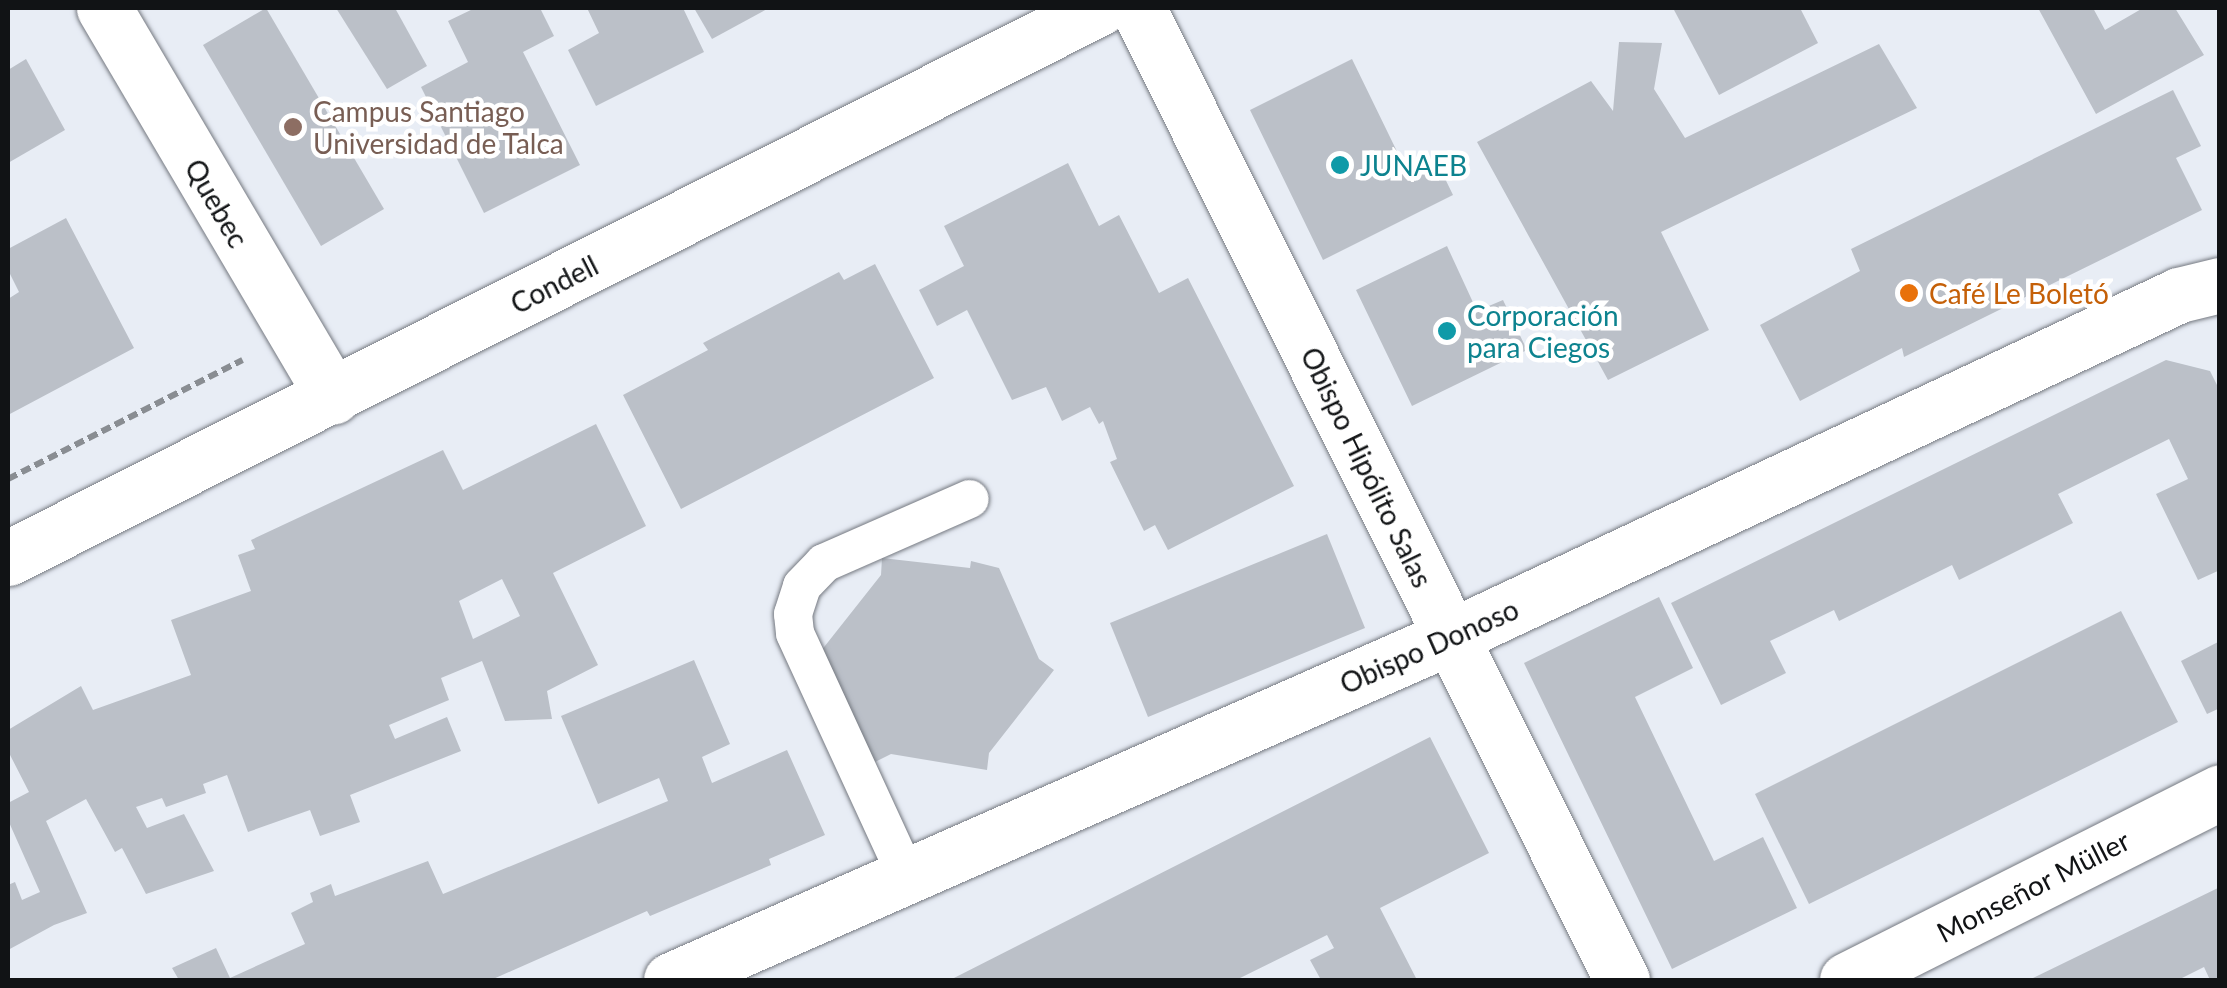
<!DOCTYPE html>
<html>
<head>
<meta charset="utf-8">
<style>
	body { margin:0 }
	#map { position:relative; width:2227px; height:988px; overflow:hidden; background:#e8edf5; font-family:Lato,sans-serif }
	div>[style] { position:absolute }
	.building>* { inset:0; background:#bbc0c8 }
	.path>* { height:6px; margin-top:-3px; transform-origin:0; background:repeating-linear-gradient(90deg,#898d92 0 10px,transparent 0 15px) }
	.roads { filter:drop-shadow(0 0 2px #757981) drop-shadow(0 0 2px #757981) }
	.lane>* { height:38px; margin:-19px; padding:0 19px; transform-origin:19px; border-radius:19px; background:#fff }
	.street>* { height:55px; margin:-27.5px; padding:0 27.5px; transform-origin:27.5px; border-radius:27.5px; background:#fff }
	.secondary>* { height:55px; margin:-27.5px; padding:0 27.5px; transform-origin:27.5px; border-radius:27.5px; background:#fff }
	.dots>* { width:28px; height:28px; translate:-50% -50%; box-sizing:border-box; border:5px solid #fff; border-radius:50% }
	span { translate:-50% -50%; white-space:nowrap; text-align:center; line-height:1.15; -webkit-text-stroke:9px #fff; paint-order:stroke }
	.education-label { font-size:28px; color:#785e54 }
	.left { translate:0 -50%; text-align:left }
	.culture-label { font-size:28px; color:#0d838f }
	.street-label { font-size:28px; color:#111315 }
	.food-label { font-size:28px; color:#c56008 }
	.frame { position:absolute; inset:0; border:10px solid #111315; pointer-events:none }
</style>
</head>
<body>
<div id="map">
	<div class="building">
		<div style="clip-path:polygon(266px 8px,384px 209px,321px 246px,203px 45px)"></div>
		<div style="clip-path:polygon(336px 8px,395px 8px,427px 66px,387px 89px)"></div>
		<div style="clip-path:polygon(475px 8px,540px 8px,554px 36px,523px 52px,580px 165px,484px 213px,421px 87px,468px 62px,448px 21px)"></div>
		<div style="clip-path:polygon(587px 8px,683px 8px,704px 52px,596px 106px,568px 50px,599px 33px)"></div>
		<div style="clip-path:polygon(694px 8px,769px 8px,712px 39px)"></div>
		<div style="clip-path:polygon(1673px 8px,1800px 8px,1818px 43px,1719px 95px)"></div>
		<div style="clip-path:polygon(2038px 8px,2093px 8px,2105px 30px,2143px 8px,2175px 8px,2204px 55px,2096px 114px)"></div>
		<div style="clip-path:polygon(1619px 42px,1662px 43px,1654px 89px,1685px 138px,1879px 44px,1917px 108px,1661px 232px,1709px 330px,1608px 380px,1477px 142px,1591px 81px,1613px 111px)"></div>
		<div style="clip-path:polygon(26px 59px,65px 130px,8px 163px,8px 70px)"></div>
		<div style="clip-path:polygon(1352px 59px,1407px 172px,1435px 158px,1453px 195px,1323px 260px,1250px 110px)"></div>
		<div style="clip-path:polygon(2173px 90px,2201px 146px,2176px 158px,2202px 210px,1904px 357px,1902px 348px,1800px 401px,1760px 325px,1860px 271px,1851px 249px)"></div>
		<div style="clip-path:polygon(1068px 163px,1099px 226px,1119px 215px,1159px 293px,1188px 278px,1294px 486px,1168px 550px,1155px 525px,1144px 531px,1110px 462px,1117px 459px,1103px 421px,1099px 424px,1090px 407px,1062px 421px,1046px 387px,1012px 400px,967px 310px,937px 326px,919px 290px,964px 266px,944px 226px)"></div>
		<div style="clip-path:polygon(66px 218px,134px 348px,8px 415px,8px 299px,19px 292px,8px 270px,8px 249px)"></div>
		<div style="clip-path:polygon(1447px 246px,1477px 311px,1503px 300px,1527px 350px,1412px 406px,1356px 290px)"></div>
		<div style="clip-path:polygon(875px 264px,934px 378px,681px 509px,623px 395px,708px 350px,703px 343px,839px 272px,844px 280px)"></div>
		<div style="clip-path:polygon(2166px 360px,2210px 371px,2220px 391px,2220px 570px,2198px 580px,2156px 494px,2188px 479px,2169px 439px,2058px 494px,2073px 523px,1959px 580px,1952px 565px,1839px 621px,1834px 610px,1770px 641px,1786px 673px,1721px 705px,1671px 603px)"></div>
		<div style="clip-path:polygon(evenodd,596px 424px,646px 526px,553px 573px,598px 665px,547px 691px,552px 719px,505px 721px,482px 661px,441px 678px,449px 700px,389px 725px,395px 739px,447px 717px,461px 751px,350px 795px,360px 822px,320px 836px,310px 810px,248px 832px,227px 775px,203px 784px,206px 793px,166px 807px,162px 798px,136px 807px,147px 828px,184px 814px,214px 871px,146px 894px,122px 848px,115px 852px,86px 799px,46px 821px,87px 913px,54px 925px,8px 950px,8px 885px,15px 882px,22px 900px,40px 892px,8px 820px,8px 803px,29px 792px,8px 751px,8px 730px,81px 686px,93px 710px,191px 675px,171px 620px,251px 591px,238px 555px,255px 549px,251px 540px,443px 450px,463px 490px,596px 424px,502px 579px,520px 616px,473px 639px,459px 601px,502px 579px)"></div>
		<div style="clip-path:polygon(1327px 534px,1365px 628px,1148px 717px,1110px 623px)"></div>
		<div style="clip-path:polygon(882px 558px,970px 568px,971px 561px,999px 568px,1039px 659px,1054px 670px,989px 753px,987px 770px,891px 754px,873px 763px,817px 656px,881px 575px)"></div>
		<div style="clip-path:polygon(1659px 597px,1693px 668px,1635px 697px,1714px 861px,1763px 837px,1797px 908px,1672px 969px,1524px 663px)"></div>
		<div style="clip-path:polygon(2121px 611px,2178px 722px,1809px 904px,1755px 794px)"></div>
		<div style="clip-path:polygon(2220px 641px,2220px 708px,2207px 714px,2181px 661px)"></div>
		<div style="clip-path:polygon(694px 660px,730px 744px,702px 757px,712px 783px,787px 750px,825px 835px,769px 859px,771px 865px,650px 916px,647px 911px,491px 980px,179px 980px,172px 968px,216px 948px,230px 978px,305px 944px,291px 913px,313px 902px,310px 893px,331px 884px,335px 896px,428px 861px,443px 894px,668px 801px,659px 778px,598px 804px,561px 716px)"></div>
		<div style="clip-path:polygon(1430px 737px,1489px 853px,1380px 908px,1417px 980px,1321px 980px,1310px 960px,1334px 948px,1327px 935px,1236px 980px,950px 980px)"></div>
		<div style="clip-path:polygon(2220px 887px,2220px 980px,2210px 980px,2204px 967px,2178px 980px,2029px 980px)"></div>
	</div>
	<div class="path">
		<div style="left:8px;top:479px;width:263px;rotate:-26.9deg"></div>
	</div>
	<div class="roads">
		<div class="lane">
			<div style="left:907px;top:877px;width:268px;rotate:-114.7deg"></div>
			<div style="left:795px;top:633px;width:19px;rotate:-96deg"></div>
			<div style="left:793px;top:614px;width:29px;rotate:-72deg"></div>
			<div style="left:802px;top:586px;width:32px;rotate:-46deg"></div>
			<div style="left:824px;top:563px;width:159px;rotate:-23.7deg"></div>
		</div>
		<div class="street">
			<div style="left:104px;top:8px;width:451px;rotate:59.5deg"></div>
			<div style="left:1138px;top:8px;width:1086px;rotate:63.53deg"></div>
			<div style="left:671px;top:980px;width:851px;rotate:-23.76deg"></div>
			<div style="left:1450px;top:637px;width:805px;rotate:-25.13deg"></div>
			<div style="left:2179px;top:295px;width:42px;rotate:-13.7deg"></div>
			<div style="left:1847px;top:980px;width:418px;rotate:-26.7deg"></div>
		</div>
		<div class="secondary">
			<div style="left:8px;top:558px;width:1222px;rotate:-26.75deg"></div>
		</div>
	</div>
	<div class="dots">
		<div style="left:293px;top:127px;background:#8d6e63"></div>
		<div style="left:1340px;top:165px;background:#0f9aa8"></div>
		<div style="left:1909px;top:293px;background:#e8710a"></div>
		<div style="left:1447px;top:331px;background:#0f9aa8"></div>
	</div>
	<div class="education-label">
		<span class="left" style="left:313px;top:127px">Campus Santiago<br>Universidad de Talca</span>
	</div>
	<div class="culture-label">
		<span class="left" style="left:1360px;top:165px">JUNAEB</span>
		<span class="left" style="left:1467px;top:331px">Corporación<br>para Ciegos</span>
	</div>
	<div class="street-label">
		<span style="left:217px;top:203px;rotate:60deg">Quebec</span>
		<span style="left:554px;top:284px;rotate:-27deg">Condell</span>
		<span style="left:1367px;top:467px;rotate:64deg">Obispo Hipólito Salas</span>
		<span style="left:1429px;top:646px;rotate:-24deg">Obispo Donoso</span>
		<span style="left:2033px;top:886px;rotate:-27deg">Monseñor Müller</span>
	</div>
	<div class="food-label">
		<span class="left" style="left:1929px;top:293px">Café Le Boletó</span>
	</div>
	<div class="frame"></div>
</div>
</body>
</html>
